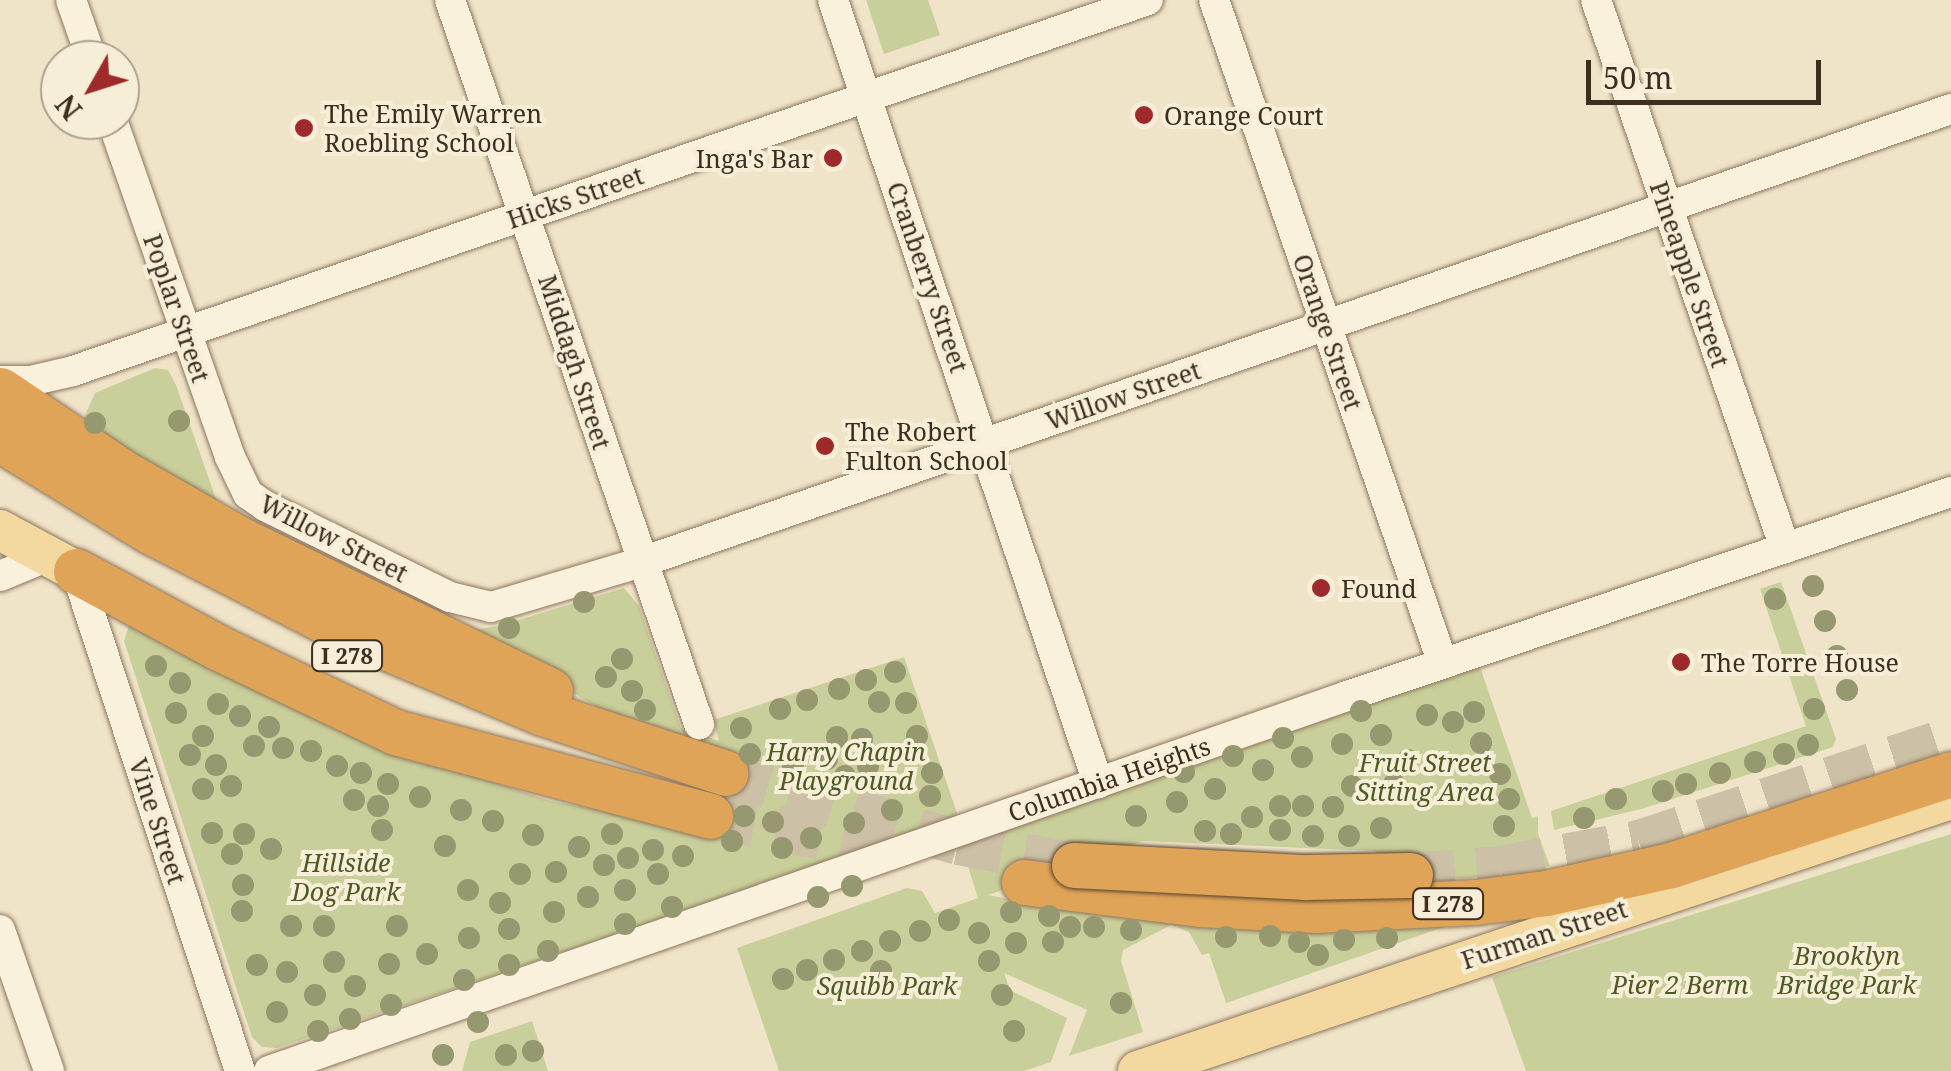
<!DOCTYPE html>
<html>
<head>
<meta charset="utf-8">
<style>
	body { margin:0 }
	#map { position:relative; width:1951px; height:1071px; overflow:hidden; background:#f0e4c8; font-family:"Noto Serif",serif }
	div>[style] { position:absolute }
	.green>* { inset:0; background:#c9cf9b }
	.highway-tunnel>* { height:45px; margin-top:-22.5px; transform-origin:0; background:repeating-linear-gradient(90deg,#ccc0a6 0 45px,transparent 0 67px) }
	.roads { filter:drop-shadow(0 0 2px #8d765c) drop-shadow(0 0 2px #8d765c) }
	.minor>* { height:30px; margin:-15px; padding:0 15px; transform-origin:15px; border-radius:15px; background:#faf1dc }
	.major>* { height:40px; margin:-20px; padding:0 20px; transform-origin:20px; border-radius:20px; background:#f3d9a0 }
	.highway>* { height:45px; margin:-22.5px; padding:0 22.5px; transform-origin:22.5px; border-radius:22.5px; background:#e0a458 }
	.bridges { filter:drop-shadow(0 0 2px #5b4430) drop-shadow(0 0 2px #5b4430) }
	.highway-bridge>* { height:45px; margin:-22.5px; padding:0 22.5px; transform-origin:22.5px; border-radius:22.5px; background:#e0a458 }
	.trees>* { width:22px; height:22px; margin:-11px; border-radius:50%; background:#96986f }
	.dots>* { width:28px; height:28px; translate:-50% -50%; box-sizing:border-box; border:5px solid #f7eed8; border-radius:50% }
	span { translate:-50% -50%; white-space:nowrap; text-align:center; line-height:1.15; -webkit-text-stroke:8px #f7eed8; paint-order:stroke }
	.shield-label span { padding:2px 8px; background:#f7eed8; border:2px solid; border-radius:8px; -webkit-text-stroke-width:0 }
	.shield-label { font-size:22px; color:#3d2e20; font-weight:700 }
	.poi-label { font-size:25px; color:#3d2e20 }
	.left { translate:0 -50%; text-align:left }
	.right { translate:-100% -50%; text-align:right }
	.street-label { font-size:25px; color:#3d2e20 }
	.park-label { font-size:25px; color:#4d5a26; font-style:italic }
	.north { position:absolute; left:40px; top:40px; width:100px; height:100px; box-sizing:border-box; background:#f7eed8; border:2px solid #ada18e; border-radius:50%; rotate:231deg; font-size:28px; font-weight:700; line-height:40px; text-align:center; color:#3d2e20 }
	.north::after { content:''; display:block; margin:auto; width:35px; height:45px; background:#9e2a2b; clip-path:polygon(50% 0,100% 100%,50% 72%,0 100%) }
	.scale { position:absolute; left:1586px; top:60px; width:235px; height:45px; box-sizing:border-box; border:5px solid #3d2e20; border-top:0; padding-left:12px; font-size:30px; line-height:35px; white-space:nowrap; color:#3d2e20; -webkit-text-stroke:8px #f7eed8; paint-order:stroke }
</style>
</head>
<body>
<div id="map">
	<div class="green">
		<div style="clip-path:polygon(866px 0,928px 0,940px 35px,884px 54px)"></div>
		<div style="clip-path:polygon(155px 368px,168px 370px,176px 385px,222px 516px,81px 424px,95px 393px)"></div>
		<div style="clip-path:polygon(1781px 582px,1836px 739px,1833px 747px,1645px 808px,1554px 830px,1551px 811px,1806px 726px,1760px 589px)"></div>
		<div style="clip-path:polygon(624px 588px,639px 606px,681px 728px,719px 741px,713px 720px,904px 657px,959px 819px,277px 1048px,262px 1047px,252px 1037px,124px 641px,130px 622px,408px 751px,482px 779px,551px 801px,705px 829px,731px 756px,623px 722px,467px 631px,499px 626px)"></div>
		<div style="clip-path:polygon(1479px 664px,1532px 818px,1538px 816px,1538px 834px,1550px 866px,1472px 878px,1429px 879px,1383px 860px,1375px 851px,1143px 841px,988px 895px,1073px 911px,1458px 922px,1226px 1003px,1209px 953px,1202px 955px,1189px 932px,1171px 925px,1123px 950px,1121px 961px,1143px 1032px,1069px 1056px,1087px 1010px,1004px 973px,1010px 990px,1067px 1018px,1051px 1062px,1024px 1071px,779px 1071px,737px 948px,907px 888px,922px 891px,935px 913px,978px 898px,961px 844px)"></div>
		<div style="clip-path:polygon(1951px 834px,1951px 1071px,1526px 1071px,1492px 977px)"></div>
		<div style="clip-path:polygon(532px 1021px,548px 1071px,462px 1071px,470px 1042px)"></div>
	</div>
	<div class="highway-tunnel">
		<div style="left:725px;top:773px;width:243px;rotate:16.5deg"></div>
		<div style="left:958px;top:842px;width:118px;rotate:11.2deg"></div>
		<div style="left:710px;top:816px;width:170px;rotate:10.5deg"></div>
		<div style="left:1410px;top:875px;width:90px;rotate:-4.4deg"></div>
		<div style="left:1500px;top:868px;width:141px;rotate:-10.6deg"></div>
		<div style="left:1639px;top:842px;width:329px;rotate:-18.3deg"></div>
	</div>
	<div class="roads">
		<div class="minor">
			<div style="left:71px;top:0;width:64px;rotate:70.7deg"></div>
			<div style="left:450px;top:0;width:766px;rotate:71.02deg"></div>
			<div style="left:833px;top:0;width:827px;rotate:71.3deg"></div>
			<div style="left:1214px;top:0;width:702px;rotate:70.97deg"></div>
			<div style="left:1596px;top:0;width:580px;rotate:70.97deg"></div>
			<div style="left:112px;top:120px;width:357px;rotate:70.7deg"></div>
			<div style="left:230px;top:457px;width:41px;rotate:64.1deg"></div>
			<div style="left:248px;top:494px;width:21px;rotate:35deg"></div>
			<div style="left:265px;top:506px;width:206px;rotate:26.2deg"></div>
			<div style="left:450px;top:597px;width:42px;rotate:13.7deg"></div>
			<div style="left:491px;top:607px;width:158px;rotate:-16.6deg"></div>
			<div style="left:642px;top:562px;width:1385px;rotate:-19.09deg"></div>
			<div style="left:0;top:381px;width:30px"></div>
			<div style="left:30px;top:381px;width:44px;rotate:-13.1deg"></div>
			<div style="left:73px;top:371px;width:1137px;rotate:-19.04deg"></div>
			<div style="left:76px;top:571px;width:526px;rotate:71.84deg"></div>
			<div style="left:0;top:576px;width:53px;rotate:-22.2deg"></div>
			<div style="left:0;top:930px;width:149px;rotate:70.8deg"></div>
			<div style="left:269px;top:1071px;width:1141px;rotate:-19.18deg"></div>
			<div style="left:1347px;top:696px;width:638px;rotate:-18.66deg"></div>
		</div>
		<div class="major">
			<div style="left:0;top:530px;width:86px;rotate:28.3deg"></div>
			<div style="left:1138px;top:1071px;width:857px;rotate:-18.5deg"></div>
		</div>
		<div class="highway">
			<div style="left:0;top:390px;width:147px;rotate:33.9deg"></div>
			<div style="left:122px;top:472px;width:135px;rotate:29.8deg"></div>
			<div style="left:239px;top:539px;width:346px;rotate:26deg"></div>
			<div style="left:0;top:439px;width:176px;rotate:31.5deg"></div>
			<div style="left:150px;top:531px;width:211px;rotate:27.1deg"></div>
			<div style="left:338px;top:627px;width:222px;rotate:22.8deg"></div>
			<div style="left:543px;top:713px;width:192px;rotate:18.2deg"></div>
			<div style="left:76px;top:571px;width:160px;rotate:28.3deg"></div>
			<div style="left:217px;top:647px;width:197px;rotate:25.5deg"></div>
			<div style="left:395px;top:732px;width:326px;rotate:14.9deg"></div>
			<div style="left:1024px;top:882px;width:177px;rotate:7.1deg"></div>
			<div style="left:1200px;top:904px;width:116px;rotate:3deg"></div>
			<div style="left:1316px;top:910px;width:159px;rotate:-2.9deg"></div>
			<div style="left:1475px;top:902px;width:72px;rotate:-7.2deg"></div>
			<div style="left:1546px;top:893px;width:128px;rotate:-12.6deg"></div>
			<div style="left:1671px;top:865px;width:294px;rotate:-18deg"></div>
		</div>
	</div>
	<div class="bridges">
		<div class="highway-bridge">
			<div style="left:1074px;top:865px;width:232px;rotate:3deg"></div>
			<div style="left:1306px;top:877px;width:104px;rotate:-1.1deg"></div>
		</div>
	</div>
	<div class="trees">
		<div style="left:179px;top:421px"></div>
		<div style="left:95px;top:423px"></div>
		<div style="left:1813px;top:586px"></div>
		<div style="left:1775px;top:599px"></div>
		<div style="left:584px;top:602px"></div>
		<div style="left:1825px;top:621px"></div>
		<div style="left:509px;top:628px"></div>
		<div style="left:1837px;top:656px"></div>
		<div style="left:622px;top:659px"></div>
		<div style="left:156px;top:666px"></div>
		<div style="left:895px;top:672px"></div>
		<div style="left:606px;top:677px"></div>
		<div style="left:866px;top:680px"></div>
		<div style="left:180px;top:683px"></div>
		<div style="left:839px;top:689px"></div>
		<div style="left:1847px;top:690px"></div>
		<div style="left:632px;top:691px"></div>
		<div style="left:807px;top:700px"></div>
		<div style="left:879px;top:702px"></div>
		<div style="left:906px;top:703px"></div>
		<div style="left:218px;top:704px"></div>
		<div style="left:780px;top:709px"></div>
		<div style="left:1814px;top:709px"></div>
		<div style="left:645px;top:710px"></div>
		<div style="left:1361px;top:711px"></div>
		<div style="left:1474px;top:712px"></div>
		<div style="left:176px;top:713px"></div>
		<div style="left:1427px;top:715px"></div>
		<div style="left:240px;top:716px"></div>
		<div style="left:1453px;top:722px"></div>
		<div style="left:269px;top:727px"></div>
		<div style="left:741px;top:728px"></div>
		<div style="left:1381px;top:735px"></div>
		<div style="left:203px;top:736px"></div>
		<div style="left:917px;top:736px"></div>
		<div style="left:837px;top:737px"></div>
		<div style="left:1283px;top:738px"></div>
		<div style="left:862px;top:739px"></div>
		<div style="left:1481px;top:743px"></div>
		<div style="left:1342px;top:744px"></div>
		<div style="left:1808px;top:745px"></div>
		<div style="left:254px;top:746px"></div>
		<div style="left:283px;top:748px"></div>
		<div style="left:311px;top:751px"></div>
		<div style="left:750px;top:754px"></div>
		<div style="left:1784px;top:754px"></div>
		<div style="left:190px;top:755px"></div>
		<div style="left:1233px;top:756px"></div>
		<div style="left:1302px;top:757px"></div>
		<div style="left:827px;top:759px"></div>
		<div style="left:1408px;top:760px"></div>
		<div style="left:1755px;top:762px"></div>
		<div style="left:216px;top:765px"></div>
		<div style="left:793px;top:765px"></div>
		<div style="left:337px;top:766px"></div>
		<div style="left:868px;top:766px"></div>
		<div style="left:1263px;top:770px"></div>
		<div style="left:1184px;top:772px"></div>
		<div style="left:361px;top:773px"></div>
		<div style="left:932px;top:773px"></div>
		<div style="left:1720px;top:773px"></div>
		<div style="left:1500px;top:774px"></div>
		<div style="left:845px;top:776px"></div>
		<div style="left:388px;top:784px"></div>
		<div style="left:1394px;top:784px"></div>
		<div style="left:1686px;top:784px"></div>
		<div style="left:231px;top:786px"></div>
		<div style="left:1352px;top:786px"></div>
		<div style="left:203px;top:789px"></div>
		<div style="left:1215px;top:789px"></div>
		<div style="left:1663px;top:791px"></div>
		<div style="left:930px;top:796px"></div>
		<div style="left:420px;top:797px"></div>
		<div style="left:1509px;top:799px"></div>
		<div style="left:1616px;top:799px"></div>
		<div style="left:354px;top:800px"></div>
		<div style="left:1177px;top:802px"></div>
		<div style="left:378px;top:806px"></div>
		<div style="left:1280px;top:806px"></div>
		<div style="left:1303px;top:806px"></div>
		<div style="left:1333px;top:807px"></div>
		<div style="left:461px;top:810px"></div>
		<div style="left:892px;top:810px"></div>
		<div style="left:744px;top:816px"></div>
		<div style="left:1136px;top:816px"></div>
		<div style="left:1252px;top:817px"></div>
		<div style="left:1584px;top:818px"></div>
		<div style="left:493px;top:821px"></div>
		<div style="left:773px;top:822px"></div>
		<div style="left:854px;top:823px"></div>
		<div style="left:1504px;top:826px"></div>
		<div style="left:1381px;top:828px"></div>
		<div style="left:382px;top:830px"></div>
		<div style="left:1280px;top:830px"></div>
		<div style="left:1205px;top:831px"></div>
		<div style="left:212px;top:833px"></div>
		<div style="left:244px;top:834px"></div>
		<div style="left:612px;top:834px"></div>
		<div style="left:1231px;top:834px"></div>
		<div style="left:533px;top:835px"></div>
		<div style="left:1313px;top:836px"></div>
		<div style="left:1349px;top:836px"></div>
		<div style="left:811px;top:838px"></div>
		<div style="left:732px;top:841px"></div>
		<div style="left:445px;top:846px"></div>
		<div style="left:579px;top:847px"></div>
		<div style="left:782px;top:848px"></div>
		<div style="left:271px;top:849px"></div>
		<div style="left:653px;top:850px"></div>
		<div style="left:232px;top:854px"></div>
		<div style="left:683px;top:856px"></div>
		<div style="left:628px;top:858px"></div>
		<div style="left:604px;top:865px"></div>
		<div style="left:556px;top:872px"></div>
		<div style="left:520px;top:874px"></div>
		<div style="left:658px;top:874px"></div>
		<div style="left:243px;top:885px"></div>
		<div style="left:852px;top:886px"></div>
		<div style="left:468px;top:890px"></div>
		<div style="left:625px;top:890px"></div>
		<div style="left:588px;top:897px"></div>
		<div style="left:818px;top:897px"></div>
		<div style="left:500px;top:903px"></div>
		<div style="left:672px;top:907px"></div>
		<div style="left:242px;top:911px"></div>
		<div style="left:554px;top:912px"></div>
		<div style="left:1011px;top:912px"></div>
		<div style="left:1049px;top:916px"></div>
		<div style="left:949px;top:920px"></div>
		<div style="left:625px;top:924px"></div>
		<div style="left:291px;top:926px"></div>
		<div style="left:324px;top:926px"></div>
		<div style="left:397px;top:926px"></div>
		<div style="left:1070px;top:927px"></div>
		<div style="left:1094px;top:927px"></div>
		<div style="left:509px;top:929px"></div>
		<div style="left:1131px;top:930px"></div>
		<div style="left:920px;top:931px"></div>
		<div style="left:979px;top:933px"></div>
		<div style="left:1270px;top:936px"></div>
		<div style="left:1226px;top:937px"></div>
		<div style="left:469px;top:938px"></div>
		<div style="left:1387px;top:938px"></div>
		<div style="left:1344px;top:940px"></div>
		<div style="left:890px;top:941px"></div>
		<div style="left:1053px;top:942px"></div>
		<div style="left:1299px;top:942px"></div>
		<div style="left:1016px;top:943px"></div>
		<div style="left:548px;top:951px"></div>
		<div style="left:862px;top:951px"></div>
		<div style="left:427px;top:954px"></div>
		<div style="left:1318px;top:955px"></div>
		<div style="left:834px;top:960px"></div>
		<div style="left:989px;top:961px"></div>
		<div style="left:334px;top:962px"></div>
		<div style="left:389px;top:964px"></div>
		<div style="left:257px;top:965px"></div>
		<div style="left:509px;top:965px"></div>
		<div style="left:807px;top:970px"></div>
		<div style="left:881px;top:971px"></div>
		<div style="left:287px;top:972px"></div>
		<div style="left:783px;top:979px"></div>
		<div style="left:464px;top:980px"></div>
		<div style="left:355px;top:986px"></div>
		<div style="left:315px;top:995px"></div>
		<div style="left:1002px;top:995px"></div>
		<div style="left:1121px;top:1003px"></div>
		<div style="left:391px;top:1005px"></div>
		<div style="left:277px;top:1012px"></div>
		<div style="left:350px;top:1019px"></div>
		<div style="left:478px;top:1022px"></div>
		<div style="left:318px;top:1031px"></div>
		<div style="left:1014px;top:1031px"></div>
		<div style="left:533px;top:1051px"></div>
		<div style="left:443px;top:1055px"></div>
		<div style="left:506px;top:1055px"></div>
	</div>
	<div class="dots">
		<div style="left:1144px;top:115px;background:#9e2a2b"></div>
		<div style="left:304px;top:128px;background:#9e2a2b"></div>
		<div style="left:833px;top:158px;background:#9e2a2b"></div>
		<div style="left:825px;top:446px;background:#9e2a2b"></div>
		<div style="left:1321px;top:588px;background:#9e2a2b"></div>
		<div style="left:1681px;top:662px;background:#9e2a2b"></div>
	</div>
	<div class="shield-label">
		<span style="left:347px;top:656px">I 278</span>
		<span style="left:1448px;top:904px">I 278</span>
	</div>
	<div class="poi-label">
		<span class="left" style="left:324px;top:128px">The Emily Warren<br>Roebling School</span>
		<span class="left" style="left:1164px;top:115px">Orange Court</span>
		<span class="right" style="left:813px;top:158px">Inga's Bar</span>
		<span class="left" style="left:845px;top:446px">The Robert<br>Fulton School</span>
		<span class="left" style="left:1341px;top:588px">Found</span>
		<span class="left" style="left:1701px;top:662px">The Torre House</span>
	</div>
	<div class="street-label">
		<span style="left:575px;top:197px;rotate:-19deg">Hicks Street</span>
		<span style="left:1690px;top:274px;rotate:71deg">Pineapple Street</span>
		<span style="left:928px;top:277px;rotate:71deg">Cranberry Street</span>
		<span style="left:177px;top:308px;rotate:71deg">Poplar Street</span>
		<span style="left:1328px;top:332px;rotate:71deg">Orange Street</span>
		<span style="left:575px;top:362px;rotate:72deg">Middagh Street</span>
		<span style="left:1123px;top:395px;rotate:-19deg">Willow Street</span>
		<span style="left:334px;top:538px;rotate:27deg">Willow Street</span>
		<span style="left:1109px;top:779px;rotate:-19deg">Columbia Heights</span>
		<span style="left:158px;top:821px;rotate:72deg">Vine Street</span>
		<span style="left:1544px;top:934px;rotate:-18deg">Furman Street</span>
	</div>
	<div class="park-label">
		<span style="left:846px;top:766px">Harry Chapin<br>Playground</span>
		<span style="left:1425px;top:777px">Fruit Street<br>Sitting Area</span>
		<span style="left:346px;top:877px">Hillside<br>Dog Park</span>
		<span style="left:1847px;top:970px">Brooklyn<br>Bridge Park</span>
		<span style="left:1680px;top:984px">Pier 2 Berm</span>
		<span style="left:887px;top:985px">Squibb Park</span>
	</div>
	<div class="north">N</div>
	<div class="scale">50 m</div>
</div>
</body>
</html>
